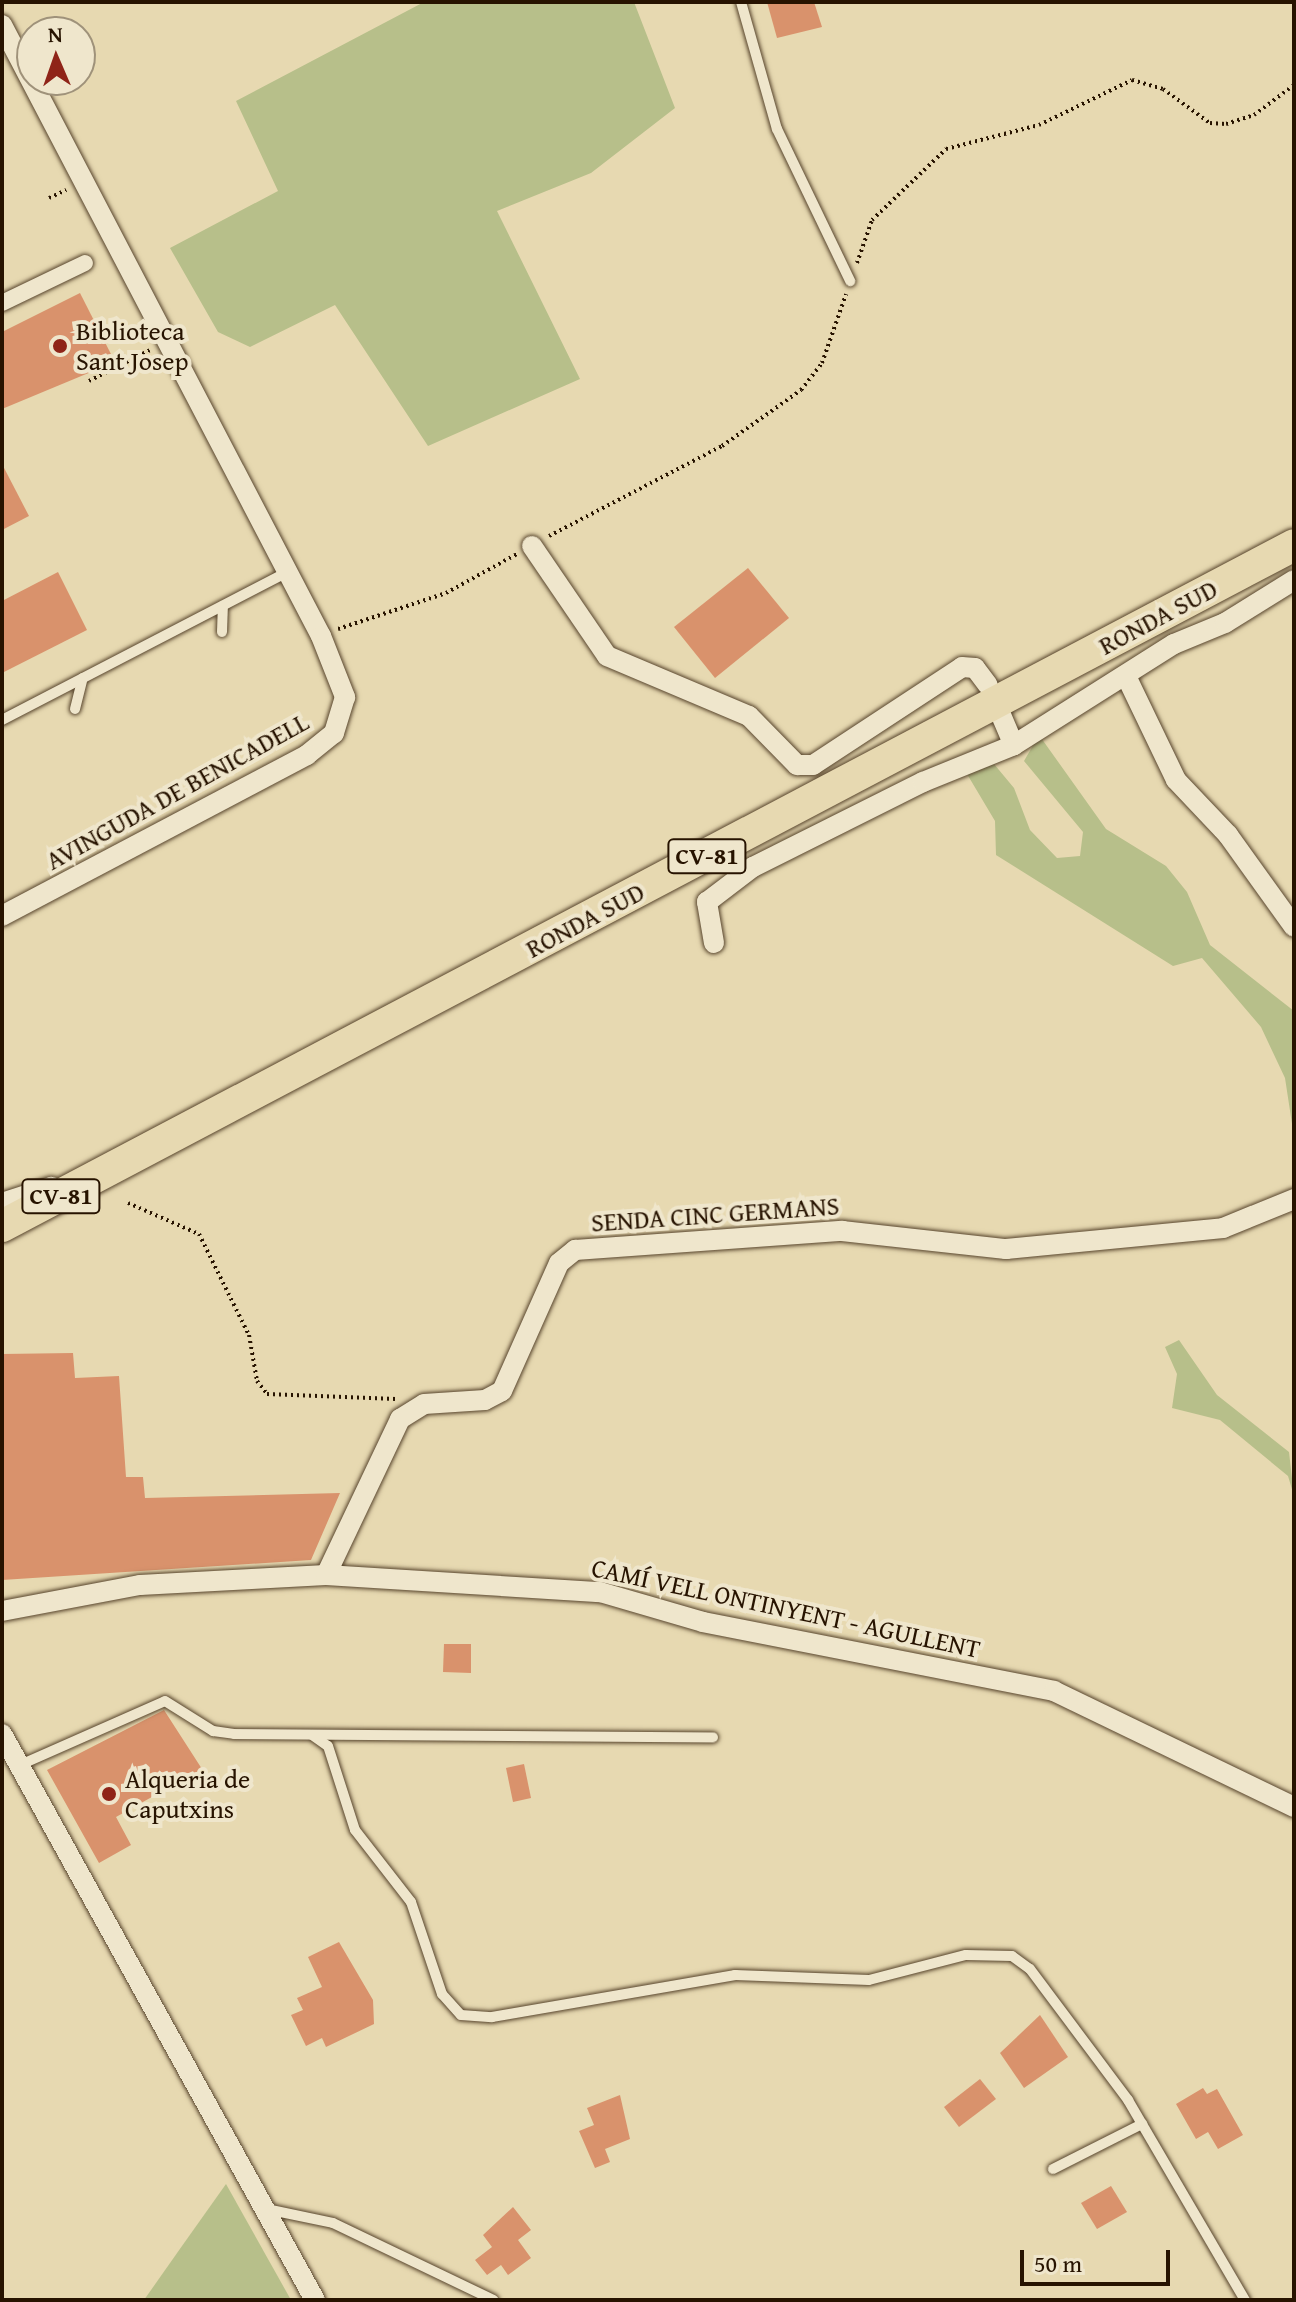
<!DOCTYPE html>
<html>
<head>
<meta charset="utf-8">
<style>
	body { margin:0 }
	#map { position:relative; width:1296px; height:2302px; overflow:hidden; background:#e7d9b1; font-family:"Gentium Book Plus",serif }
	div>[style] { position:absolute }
	.green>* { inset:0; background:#b7bf8a }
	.building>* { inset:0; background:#d9926c }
	.path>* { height:4px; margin-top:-2px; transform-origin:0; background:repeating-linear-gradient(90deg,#271300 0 2px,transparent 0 6px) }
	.roads { filter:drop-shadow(0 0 2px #57442c) drop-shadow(0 0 2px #57442c) }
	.service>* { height:10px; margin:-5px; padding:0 5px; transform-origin:5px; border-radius:5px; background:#efe6cc }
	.pedestrian>* { height:16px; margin:-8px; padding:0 8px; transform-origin:8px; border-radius:8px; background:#efe6cc }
	.minor>* { height:20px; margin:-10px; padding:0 10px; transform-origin:10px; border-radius:10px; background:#efe6cc }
	.primary>* { height:32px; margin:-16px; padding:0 16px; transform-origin:16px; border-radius:16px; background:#e7d9b1 }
	.dots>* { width:22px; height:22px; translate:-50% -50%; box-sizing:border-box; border:4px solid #efe6cc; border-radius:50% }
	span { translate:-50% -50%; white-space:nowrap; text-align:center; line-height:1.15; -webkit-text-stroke:8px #efe6cc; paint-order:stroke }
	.shield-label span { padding:2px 6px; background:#efe6cc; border:2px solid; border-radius:6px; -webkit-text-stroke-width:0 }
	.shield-label { font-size:24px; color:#271300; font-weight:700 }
	.poi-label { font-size:26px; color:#271300 }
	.left { translate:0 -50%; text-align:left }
	.street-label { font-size:26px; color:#271300 }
	.frame { position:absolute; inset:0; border:4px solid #271300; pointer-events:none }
	.north { position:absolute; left:16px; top:16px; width:80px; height:80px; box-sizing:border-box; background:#efe6cc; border:2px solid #9f927a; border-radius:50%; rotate:358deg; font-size:22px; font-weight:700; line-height:32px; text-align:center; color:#271300 }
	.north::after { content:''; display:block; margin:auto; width:28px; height:36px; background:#8f2418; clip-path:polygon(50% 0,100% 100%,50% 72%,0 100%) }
	.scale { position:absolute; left:1020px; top:2250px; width:150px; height:36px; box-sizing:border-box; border:4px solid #271300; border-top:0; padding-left:10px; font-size:24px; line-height:28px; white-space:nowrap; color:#271300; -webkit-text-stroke:6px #efe6cc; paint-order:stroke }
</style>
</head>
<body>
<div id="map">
	<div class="green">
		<div style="clip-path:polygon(424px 2px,634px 2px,675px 108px,591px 173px,497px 211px,580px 379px,428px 446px,335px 305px,250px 347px,218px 332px,170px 248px,278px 191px,236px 101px)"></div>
		<div style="clip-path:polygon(1039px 735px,1106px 829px,1166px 866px,1187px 892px,1210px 945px,1294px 1011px,1294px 1137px,1285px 1078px,1261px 1027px,1202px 958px,1173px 966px,996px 855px,995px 821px,967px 774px,994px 764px,1014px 788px,1030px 830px,1057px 858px,1080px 856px,1083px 832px,1024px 761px)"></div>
		<div style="clip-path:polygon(1179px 1340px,1217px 1395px,1289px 1452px,1294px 1496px,1288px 1476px,1220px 1420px,1172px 1408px,1177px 1374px,1165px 1347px)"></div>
		<div style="clip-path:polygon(226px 2184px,291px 2300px,144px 2300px,182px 2246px)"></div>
	</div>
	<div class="building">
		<div style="clip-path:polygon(767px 2px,814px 2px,822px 27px,777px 38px)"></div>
		<div style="clip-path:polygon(80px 293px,115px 362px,2px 409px,2px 332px)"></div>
		<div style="clip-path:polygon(2px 464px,29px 516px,2px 530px)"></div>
		<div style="clip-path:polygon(748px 568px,789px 618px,715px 678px,674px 627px)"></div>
		<div style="clip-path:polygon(58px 572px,87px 630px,2px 673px,2px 601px)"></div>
		<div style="clip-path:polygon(73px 1353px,75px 1378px,119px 1376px,126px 1477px,143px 1477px,145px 1498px,340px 1493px,311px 1560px,2px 1580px,2px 1354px)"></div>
		<div style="clip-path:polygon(444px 1644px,471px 1644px,471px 1673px,443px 1672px)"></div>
		<div style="clip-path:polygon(164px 1710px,202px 1769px,116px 1817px,131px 1845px,99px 1863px,47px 1770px)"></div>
		<div style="clip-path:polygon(524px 1764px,531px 1798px,513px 1802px,506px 1768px)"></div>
		<div style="clip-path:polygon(339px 1942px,373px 2000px,374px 2024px,326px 2047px,322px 2038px,306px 2046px,291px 2015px,303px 2010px,297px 1998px,322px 1987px,308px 1957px)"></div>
		<div style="clip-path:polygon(1040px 2015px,1068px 2057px,1024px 2088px,1000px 2053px)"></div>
		<div style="clip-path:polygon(980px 2079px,996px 2099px,959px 2127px,944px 2107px)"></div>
		<div style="clip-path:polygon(1203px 2088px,1207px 2094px,1217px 2089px,1243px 2135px,1218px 2149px,1208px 2132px,1196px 2139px,1176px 2104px)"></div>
		<div style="clip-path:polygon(620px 2095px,630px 2139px,605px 2149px,610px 2162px,595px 2168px,579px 2131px,594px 2125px,587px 2108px)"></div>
		<div style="clip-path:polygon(1111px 2186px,1127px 2212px,1097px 2229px,1081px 2203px)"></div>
		<div style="clip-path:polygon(513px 2207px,531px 2230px,518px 2240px,531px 2258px,508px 2275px,501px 2265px,487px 2275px,475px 2260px,492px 2247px,483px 2235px)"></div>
	</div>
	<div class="path">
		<div style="left:49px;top:198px;width:19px;rotate:-25deg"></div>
		<div style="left:857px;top:263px;width:46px;rotate:-70.8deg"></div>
		<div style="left:872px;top:220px;width:103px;rotate:-43.8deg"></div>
		<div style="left:946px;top:149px;width:96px;rotate:-14.5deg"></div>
		<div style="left:1039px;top:125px;width:103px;rotate:-25.8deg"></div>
		<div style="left:1132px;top:80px;width:32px;rotate:16deg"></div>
		<div style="left:1163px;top:89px;width:58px;rotate:35.9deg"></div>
		<div style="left:1210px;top:123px;width:16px;rotate:4deg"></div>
		<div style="left:1226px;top:124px;width:29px;rotate:-18deg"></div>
		<div style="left:1254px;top:115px;width:50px;rotate:-36.9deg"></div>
		<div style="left:89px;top:381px;width:68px;rotate:-26.9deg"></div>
		<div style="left:549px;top:536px;width:195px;rotate:-27.5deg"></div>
		<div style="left:722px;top:446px;width:97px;rotate:-35.3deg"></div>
		<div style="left:801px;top:390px;width:34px;rotate:-52deg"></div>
		<div style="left:822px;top:363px;width:73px;rotate:-70.8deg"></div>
		<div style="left:338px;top:629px;width:114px;rotate:-18.4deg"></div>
		<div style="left:446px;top:593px;width:81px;rotate:-28.8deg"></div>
		<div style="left:128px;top:1203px;width:77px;rotate:23.6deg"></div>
		<div style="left:199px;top:1234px;width:113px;rotate:63.7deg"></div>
		<div style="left:249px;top:1335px;width:47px;rotate:80.1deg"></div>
		<div style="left:257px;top:1381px;width:16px;rotate:52deg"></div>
		<div style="left:267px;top:1394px;width:129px;rotate:2.2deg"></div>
	</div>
	<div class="roads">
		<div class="service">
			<div style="left:741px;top:2px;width:132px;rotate:74.2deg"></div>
			<div style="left:777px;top:129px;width:169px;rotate:64.3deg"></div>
			<div style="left:222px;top:632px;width:26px;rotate:-88deg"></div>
			<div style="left:75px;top:709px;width:32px;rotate:-76deg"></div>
			<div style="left:2px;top:720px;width:321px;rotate:-27.4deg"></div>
			<div style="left:312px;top:1735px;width:19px;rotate:35deg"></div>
			<div style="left:328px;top:1746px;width:88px;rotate:72.2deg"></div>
			<div style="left:355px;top:1830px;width:91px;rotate:52.1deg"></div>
			<div style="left:411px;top:1902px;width:97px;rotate:71.4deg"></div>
			<div style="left:442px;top:1994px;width:28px;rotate:48deg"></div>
			<div style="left:461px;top:2015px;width:31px;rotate:4deg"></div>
			<div style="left:492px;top:2017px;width:247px;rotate:-9.8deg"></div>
			<div style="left:735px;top:1975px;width:134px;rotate:2.1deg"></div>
			<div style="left:869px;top:1980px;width:100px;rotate:-14.5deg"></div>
			<div style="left:966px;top:1955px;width:46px;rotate:1.2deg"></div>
			<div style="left:1012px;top:1956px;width:22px;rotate:36deg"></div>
			<div style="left:1030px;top:1969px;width:164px;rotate:53.2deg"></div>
			<div style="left:1128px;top:2100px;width:232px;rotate:59.7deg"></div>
			<div style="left:20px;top:1765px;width:158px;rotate:-23.8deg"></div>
			<div style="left:165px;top:1701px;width:57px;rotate:32deg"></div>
			<div style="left:213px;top:1731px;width:21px;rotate:8deg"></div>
			<div style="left:234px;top:1734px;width:479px;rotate:0.4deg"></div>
			<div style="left:1053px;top:2169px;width:100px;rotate:-26.8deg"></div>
			<div style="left:271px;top:2210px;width:63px;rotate:11.8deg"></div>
			<div style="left:333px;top:2223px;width:178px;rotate:25.6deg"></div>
		</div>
		<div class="pedestrian">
			<div style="left:2px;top:303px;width:92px;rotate:-25.7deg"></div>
		</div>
		<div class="minor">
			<div style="left:2px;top:25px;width:689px;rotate:62.43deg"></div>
			<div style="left:321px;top:636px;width:66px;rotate:68.5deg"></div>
			<div style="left:345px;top:697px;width:38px;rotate:107deg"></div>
			<div style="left:334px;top:733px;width:35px;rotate:141deg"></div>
			<div style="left:307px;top:755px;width:345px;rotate:152.2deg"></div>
			<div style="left:532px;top:546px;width:133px;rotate:55.7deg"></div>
			<div style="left:607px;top:656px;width:154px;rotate:22.9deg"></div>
			<div style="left:749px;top:716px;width:69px;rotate:45.6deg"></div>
			<div style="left:797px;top:765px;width:16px"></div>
			<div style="left:813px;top:765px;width:178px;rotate:-33.3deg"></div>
			<div style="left:962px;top:667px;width:13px;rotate:4deg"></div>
			<div style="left:975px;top:668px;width:21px;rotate:53deg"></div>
			<div style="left:1127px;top:678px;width:113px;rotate:64.3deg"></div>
			<div style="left:1176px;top:780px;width:76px;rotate:46.6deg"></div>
			<div style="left:1228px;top:835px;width:113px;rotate:54.3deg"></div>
			<div style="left:1001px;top:715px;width:33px;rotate:67deg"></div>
			<div style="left:714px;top:943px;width:42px;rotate:-99.7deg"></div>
			<div style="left:707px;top:902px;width:58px;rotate:-37.3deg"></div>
			<div style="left:753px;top:867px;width:190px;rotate:-26.6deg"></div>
			<div style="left:923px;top:782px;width:98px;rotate:-22.1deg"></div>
			<div style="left:1014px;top:745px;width:189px;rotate:-32.3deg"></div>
			<div style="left:1174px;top:644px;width:55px;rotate:-22.4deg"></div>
			<div style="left:1225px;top:623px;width:81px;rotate:-31.9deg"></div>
			<div style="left:2px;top:1203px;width:52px;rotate:-18.1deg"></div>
			<div style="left:326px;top:1575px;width:173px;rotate:-64.6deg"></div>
			<div style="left:400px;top:1419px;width:28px;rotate:-32deg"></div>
			<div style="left:424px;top:1404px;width:61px;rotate:-3.8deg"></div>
			<div style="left:485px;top:1400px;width:19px;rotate:-28deg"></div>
			<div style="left:502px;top:1391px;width:140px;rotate:-66deg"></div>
			<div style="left:559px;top:1263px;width:21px;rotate:-39deg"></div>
			<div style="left:575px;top:1250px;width:268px;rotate:-4.1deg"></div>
			<div style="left:842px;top:1231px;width:165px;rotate:6.3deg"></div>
			<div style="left:1006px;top:1249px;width:218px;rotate:-5.5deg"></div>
			<div style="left:1223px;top:1228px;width:77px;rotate:-22.2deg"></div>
			<div style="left:2px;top:1611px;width:140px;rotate:-10.7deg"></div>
			<div style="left:140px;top:1585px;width:186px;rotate:-3.1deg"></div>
			<div style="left:326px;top:1575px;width:275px;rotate:3.6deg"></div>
			<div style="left:600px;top:1592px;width:107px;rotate:16.2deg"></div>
			<div style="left:703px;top:1622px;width:358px;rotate:11.1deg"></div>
			<div style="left:1054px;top:1691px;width:267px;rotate:25.8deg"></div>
			<div style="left:2px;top:1734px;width:647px;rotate:61.06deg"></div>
		</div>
		<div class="primary">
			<div style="left:2px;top:1226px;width:1460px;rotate:-27.79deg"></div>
		</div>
	</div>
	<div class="dots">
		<div style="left:60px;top:346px;background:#8f2418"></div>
		<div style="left:109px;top:1794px;background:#8f2418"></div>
	</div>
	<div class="shield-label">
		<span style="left:707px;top:856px">CV-81</span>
		<span style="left:61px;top:1196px">CV-81</span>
	</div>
	<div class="poi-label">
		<span class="left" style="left:76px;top:346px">Biblioteca<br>Sant Josep</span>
		<span class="left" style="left:125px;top:1794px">Alqueria de<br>Caputxins</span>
	</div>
	<div class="street-label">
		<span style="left:1158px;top:617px;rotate:-28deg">RONDA SUD</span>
		<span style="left:177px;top:791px;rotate:-29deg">AVINGUDA DE BENICADELL</span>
		<span style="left:585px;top:920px;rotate:-28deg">RONDA SUD</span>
		<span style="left:715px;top:1214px;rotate:-4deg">SENDA CINC GERMANS</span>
		<span style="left:786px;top:1608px;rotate:12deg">CAMÍ VELL ONTINYENT - AGULLENT</span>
	</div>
	<div class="frame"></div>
	<div class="north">N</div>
	<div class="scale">50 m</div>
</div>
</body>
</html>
